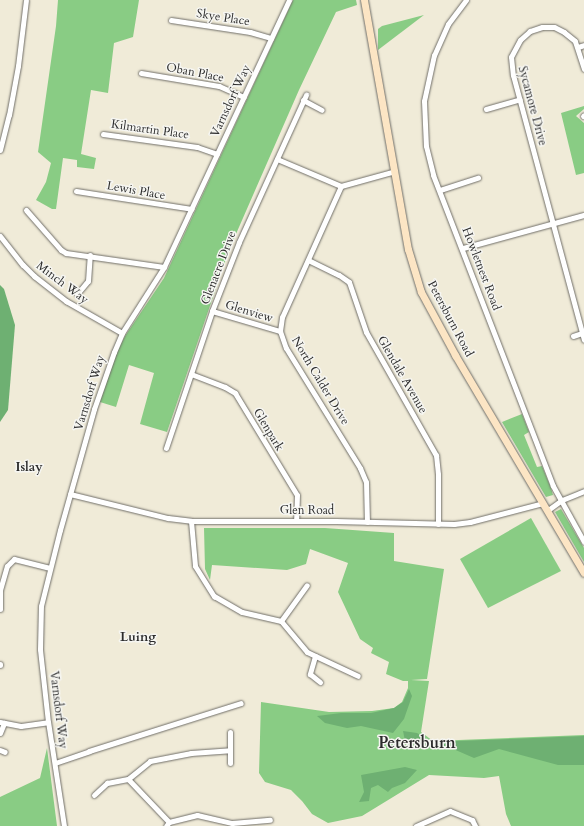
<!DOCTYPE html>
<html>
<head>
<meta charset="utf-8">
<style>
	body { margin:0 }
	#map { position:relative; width:584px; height:826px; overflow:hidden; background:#f0ebd8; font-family:Cardo,serif }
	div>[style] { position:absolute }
	.green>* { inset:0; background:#89cc84 }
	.forest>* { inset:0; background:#6eb072 }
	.roads { filter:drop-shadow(0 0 1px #706e68) drop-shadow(0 0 1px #706e68) }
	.street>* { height:5px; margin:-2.5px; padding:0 2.5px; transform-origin:2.5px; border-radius:2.5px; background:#fff }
	.secondary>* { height:7px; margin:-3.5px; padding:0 3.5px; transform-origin:3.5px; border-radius:3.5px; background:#fce5c4 }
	span { translate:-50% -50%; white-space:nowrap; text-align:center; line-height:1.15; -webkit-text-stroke:3px #f6f6f2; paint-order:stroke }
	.street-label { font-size:12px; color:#2b2b2b }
	.neighbourhood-label { font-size:13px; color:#2b2b2b; font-weight:700 }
	.district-label { font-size:16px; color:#2b2b2b; font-weight:700 }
</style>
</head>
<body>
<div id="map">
	<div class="green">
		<div style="clip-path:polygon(58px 0,139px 0,133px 37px,114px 43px,108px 93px,91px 90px,81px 154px,96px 158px,94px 169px,77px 167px,77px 160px,63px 158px,56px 209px,52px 209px,36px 200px,46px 182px,51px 163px,38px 152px,56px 26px)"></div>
		<div style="clip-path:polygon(293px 0,356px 0,357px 5px,336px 12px,299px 90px,229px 250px,167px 432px,140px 424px,154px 373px,129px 365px,116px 407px,100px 402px,115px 356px,125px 336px,164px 278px)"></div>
		<div style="clip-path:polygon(424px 15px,378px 50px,378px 29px,382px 26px)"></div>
		<div style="clip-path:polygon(584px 106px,584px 109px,576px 116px,584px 123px,584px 173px,576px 175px,561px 113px)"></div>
		<div style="clip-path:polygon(522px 414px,529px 432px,524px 435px,537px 467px,542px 466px,551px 488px,553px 495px,546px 497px,502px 422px)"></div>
		<div style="clip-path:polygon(561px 509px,584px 548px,584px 562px,555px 512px)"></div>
		<div style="clip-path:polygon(531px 518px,561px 571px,488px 608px,460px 559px)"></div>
		<div style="clip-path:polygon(204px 528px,325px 528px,394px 533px,394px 561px,444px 569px,427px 679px,411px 680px,429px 681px,421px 732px,433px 741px,584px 735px,584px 826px,511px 826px,506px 814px,499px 776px,484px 778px,429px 775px,362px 816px,328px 823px,312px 814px,302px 801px,291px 790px,265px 782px,259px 773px,261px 702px,329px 712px,372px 711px,394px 708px,402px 702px,408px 688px,408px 681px,403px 681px,386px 674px,389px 662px,371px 653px,373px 648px,360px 639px,338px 592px,348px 563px,310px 549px,306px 564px,287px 570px,212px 565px,210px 580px,205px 569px)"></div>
		<div style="clip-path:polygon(47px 748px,57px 826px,0 826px,0 797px,40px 778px)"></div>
	</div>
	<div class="forest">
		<div style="clip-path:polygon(0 285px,4px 289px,15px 325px,8px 410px,0 422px)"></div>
		<div style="clip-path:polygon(409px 689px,412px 696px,404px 719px,393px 733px,361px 726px,347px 728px,325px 723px,317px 716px,341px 713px,371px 713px,394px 708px,403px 702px)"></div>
		<div style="clip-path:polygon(403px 731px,417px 733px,432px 742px,584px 736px,584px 765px,558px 765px,499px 749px,474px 758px,451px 748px,426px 748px,405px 741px)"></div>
		<div style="clip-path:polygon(405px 767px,417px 770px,405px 783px,392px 788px,388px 792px,378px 785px,371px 788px,369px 801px,359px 802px,364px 792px,361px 775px)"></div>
	</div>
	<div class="roads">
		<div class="street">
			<div style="left:466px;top:0;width:30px;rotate:127deg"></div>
			<div style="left:448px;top:24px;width:34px;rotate:114deg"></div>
			<div style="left:434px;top:55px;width:47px;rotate:102.3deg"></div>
			<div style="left:424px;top:101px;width:45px;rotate:87.5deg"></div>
			<div style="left:426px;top:146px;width:30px;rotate:76deg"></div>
			<div style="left:433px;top:175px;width:333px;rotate:68.9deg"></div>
			<div style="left:553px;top:486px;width:64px;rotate:61deg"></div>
			<div style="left:171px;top:20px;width:80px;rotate:8.6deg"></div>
			<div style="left:250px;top:32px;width:22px;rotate:16deg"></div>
			<div style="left:578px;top:47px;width:6px;rotate:-18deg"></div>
			<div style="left:584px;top:69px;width:29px;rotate:-108deg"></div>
			<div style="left:575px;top:41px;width:14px;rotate:-141deg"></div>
			<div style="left:564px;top:32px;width:11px;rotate:-153deg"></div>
			<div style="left:554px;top:27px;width:12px;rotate:180deg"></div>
			<div style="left:542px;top:27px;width:13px;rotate:162deg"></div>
			<div style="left:530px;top:31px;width:13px;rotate:138deg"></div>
			<div style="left:520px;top:40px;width:19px;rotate:118deg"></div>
			<div style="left:511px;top:57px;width:18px;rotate:84deg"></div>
			<div style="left:513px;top:75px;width:274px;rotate:75deg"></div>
			<div style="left:141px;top:73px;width:79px;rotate:9.5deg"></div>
			<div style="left:219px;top:86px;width:27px;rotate:24deg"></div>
			<div style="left:303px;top:100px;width:21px;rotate:28deg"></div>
			<div style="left:486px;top:109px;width:35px;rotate:-16deg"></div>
			<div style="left:583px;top:116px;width:1px;rotate:-45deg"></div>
			<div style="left:103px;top:134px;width:95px;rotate:7.9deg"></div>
			<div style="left:197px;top:147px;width:21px;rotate:19deg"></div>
			<div style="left:0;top:150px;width:36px;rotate:-76deg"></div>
			<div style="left:9px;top:115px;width:50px;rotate:-79.6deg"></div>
			<div style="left:18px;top:66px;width:66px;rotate:-83.1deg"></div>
			<div style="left:277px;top:159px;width:69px;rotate:22.9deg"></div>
			<div style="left:341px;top:186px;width:56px;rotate:-15.5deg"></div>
			<div style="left:341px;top:186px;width:144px;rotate:114.2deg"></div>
			<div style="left:282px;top:317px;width:14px;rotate:98deg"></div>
			<div style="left:280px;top:331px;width:18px;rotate:71deg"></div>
			<div style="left:286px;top:348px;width:141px;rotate:58.3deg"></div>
			<div style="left:360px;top:468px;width:15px;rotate:67deg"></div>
			<div style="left:366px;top:482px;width:40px;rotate:88.6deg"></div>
			<div style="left:440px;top:190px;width:40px;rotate:-18deg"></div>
			<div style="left:76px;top:191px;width:117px;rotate:8.8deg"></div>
			<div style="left:26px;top:210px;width:53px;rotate:48.8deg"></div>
			<div style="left:61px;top:250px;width:6px;rotate:31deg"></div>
			<div style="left:66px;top:253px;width:99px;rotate:8.1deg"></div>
			<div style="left:0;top:236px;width:37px;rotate:52deg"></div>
			<div style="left:23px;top:265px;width:16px;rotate:45deg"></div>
			<div style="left:34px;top:276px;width:41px;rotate:38deg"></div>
			<div style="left:66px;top:301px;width:64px;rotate:29.7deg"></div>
			<div style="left:463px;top:248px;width:125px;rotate:-15.3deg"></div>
			<div style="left:308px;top:260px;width:34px;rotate:26deg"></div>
			<div style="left:339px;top:275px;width:12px;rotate:35deg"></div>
			<div style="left:349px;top:282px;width:53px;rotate:71.2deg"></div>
			<div style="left:366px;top:332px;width:142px;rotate:60.4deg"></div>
			<div style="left:436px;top:455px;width:19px;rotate:84deg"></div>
			<div style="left:438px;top:474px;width:50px;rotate:90deg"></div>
			<div style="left:77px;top:294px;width:17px;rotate:-50deg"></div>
			<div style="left:88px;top:281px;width:26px;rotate:-86deg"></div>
			<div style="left:212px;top:311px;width:71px;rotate:16.4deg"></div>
			<div style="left:573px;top:336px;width:9px;rotate:-18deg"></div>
			<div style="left:191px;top:374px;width:36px;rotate:21deg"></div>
			<div style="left:225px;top:387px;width:12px;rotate:31deg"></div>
			<div style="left:235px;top:393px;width:119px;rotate:58.7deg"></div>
			<div style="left:297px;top:495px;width:26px;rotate:92deg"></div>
			<div style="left:166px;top:448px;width:145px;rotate:-71.4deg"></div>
			<div style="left:212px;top:311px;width:74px;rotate:-68.6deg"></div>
			<div style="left:239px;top:242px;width:162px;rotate:-65.5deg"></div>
			<div style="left:70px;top:494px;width:101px;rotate:13.8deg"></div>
			<div style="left:168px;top:518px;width:23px;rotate:7deg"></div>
			<div style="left:191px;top:521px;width:145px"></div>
			<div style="left:336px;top:521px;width:118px;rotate:1.5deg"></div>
			<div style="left:454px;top:524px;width:16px;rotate:-7deg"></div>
			<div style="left:470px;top:522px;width:75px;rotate:-14.6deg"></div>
			<div style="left:548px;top:510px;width:17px;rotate:-36deg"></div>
			<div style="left:562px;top:500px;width:24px;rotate:-22deg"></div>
			<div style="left:191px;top:521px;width:45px;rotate:84.9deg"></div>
			<div style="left:195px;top:566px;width:36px;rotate:58deg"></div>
			<div style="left:214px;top:596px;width:32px;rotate:30deg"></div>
			<div style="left:242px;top:612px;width:40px;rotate:13deg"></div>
			<div style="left:281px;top:621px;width:40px;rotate:50deg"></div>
			<div style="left:307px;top:652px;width:56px;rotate:25.2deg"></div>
			<div style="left:0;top:609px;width:19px;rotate:-90deg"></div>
			<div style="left:0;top:590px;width:25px;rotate:-74deg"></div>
			<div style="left:7px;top:566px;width:10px;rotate:-45deg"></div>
			<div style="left:14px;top:559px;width:36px;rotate:14deg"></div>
			<div style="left:281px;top:621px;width:44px;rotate:-54.2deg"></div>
			<div style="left:315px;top:656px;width:19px;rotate:106deg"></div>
			<div style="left:310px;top:674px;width:13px;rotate:39deg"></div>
			<div style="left:0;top:665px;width:1px;rotate:-90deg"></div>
			<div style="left:0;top:722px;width:21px;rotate:11deg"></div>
			<div style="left:21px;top:726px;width:27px;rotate:-8deg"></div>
			<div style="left:0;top:733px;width:11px;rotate:-68deg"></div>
			<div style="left:0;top:750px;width:5px;rotate:22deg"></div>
			<div style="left:55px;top:763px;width:36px;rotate:-19deg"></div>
			<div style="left:89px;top:751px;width:159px;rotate:-17.5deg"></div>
			<div style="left:230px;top:763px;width:31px;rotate:-90deg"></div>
			<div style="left:128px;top:779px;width:28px;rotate:-39deg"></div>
			<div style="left:150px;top:761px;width:42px;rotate:-11deg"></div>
			<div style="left:191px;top:753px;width:39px;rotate:-4deg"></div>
			<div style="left:128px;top:779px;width:59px;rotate:46.4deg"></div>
			<div style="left:94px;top:795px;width:18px;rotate:-43deg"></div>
			<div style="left:107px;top:783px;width:21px;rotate:-11deg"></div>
			<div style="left:64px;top:826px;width:105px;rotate:-98.7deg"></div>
			<div style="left:48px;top:722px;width:73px;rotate:-96.3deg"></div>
			<div style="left:40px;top:649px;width:43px;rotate:-88.7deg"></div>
			<div style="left:41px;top:606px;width:78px;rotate:-76deg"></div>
			<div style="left:60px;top:530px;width:126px;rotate:-74.3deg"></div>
			<div style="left:94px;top:409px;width:60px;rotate:-70.7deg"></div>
			<div style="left:114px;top:352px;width:21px;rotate:-67deg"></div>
			<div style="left:122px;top:333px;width:78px;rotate:-57.5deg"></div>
			<div style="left:164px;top:267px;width:295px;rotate:-64.9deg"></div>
			<div style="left:166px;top:826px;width:5px;rotate:-53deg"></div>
			<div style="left:169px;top:822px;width:29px;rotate:-14deg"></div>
			<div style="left:197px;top:815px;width:36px;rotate:13deg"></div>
			<div style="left:232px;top:823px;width:38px;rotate:-5deg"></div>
			<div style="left:416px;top:826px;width:37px;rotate:-24deg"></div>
			<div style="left:450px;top:811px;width:24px;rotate:22deg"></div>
			<div style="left:472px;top:820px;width:7px;rotate:63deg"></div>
		</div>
		<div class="secondary">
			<div style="left:364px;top:0;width:253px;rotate:80deg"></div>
			<div style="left:408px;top:249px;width:45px;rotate:73.2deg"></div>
			<div style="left:421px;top:292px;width:72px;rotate:61.6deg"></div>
			<div style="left:455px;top:355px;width:253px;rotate:59.4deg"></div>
		</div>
	</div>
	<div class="street-label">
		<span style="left:223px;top:18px;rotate:9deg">Skye Place</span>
		<span style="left:195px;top:73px;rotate:11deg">Oban Place</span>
		<span style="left:231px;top:101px;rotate:-65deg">Varnsdorf Way</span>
		<span style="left:532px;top:106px;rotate:75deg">Sycamore Drive</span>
		<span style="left:150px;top:130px;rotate:8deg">Kilmartin Place</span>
		<span style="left:136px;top:191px;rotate:10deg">Lewis Place</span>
		<span style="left:219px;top:268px;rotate:-69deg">Glenacre Drive</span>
		<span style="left:481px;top:269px;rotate:69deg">Howletnest Road</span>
		<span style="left:62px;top:283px;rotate:37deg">Minch Way</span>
		<span style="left:249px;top:312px;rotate:17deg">Glenview</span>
		<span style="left:450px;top:319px;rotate:62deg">Petersburn Road</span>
		<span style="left:402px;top:375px;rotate:60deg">Glendale Avenue</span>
		<span style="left:320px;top:381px;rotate:59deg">North Calder Drive</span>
		<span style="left:90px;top:393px;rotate:-73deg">Varnsdorf Way</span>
		<span style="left:268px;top:430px;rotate:59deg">Glenpark</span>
		<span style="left:307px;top:511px">Glen Road</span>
		<span style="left:58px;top:710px;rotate:83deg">Varnsdorf Way</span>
	</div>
	<div class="neighbourhood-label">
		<span style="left:29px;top:467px">Islay</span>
		<span style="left:138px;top:637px">Luing</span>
	</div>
	<div class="district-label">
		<span style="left:417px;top:743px">Petersburn</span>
	</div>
</div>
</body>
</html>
